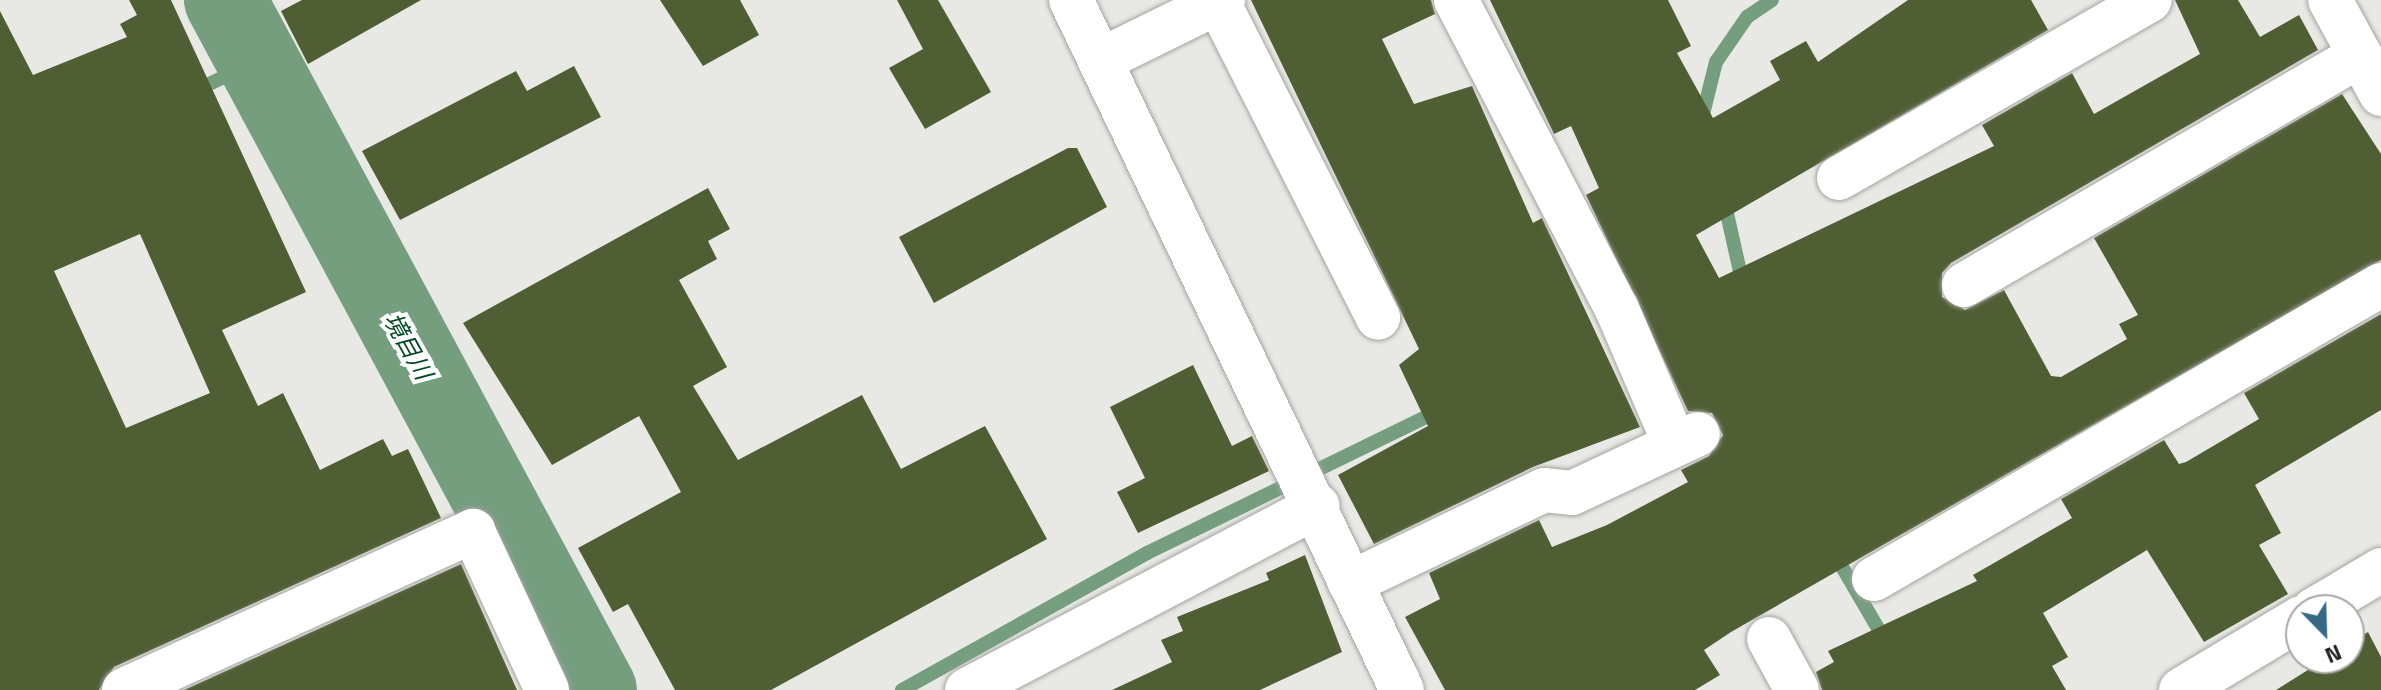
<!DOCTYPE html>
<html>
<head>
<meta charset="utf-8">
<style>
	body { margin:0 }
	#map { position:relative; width:2381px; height:690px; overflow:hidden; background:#e8e8e4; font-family:"Titillium Web","Noto Sans JP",sans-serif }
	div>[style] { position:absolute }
	.stream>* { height:14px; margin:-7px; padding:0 7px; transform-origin:7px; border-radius:7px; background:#759e7f }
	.river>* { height:82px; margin:-41px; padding:0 41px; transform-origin:41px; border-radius:41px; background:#759e7f }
	.building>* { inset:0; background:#505e34 }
	.roads { filter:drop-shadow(0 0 2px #a3a3a0) drop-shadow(0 0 2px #a3a3a0) }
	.minor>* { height:44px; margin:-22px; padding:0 22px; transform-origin:22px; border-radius:22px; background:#fff }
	span { translate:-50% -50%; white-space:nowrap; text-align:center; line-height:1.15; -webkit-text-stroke:8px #fff; paint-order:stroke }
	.water-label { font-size:24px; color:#004921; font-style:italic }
	.north { position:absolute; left:2285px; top:594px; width:80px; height:80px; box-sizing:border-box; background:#fff; border:2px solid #a7a7a7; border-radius:50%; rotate:157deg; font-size:22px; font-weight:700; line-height:32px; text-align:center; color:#232322 }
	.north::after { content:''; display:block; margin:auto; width:28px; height:36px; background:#356986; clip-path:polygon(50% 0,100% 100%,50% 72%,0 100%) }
</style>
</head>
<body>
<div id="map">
	<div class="stream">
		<div style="left:194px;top:91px;width:66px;rotate:-25deg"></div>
		<div style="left:1703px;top:114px;width:54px;rotate:-76deg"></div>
		<div style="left:1716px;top:62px;width:55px;rotate:-55.4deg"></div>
		<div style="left:1747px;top:17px;width:30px;rotate:-34deg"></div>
		<div style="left:1724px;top:200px;width:87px;rotate:77.4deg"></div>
		<div style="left:1834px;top:553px;width:103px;rotate:59.7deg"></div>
		<div style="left:902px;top:690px;width:281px;rotate:-29.2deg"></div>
		<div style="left:1147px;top:553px;width:326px;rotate:-26deg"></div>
	</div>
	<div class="river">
		<div style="left:225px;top:0;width:783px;rotate:61.73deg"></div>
	</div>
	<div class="building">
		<div style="clip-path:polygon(evenodd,129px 0,171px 0,306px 292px,222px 330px,258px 406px,283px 393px,320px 470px,383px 439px,392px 456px,408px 449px,441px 518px,114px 667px,99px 690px,0 690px,0 11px,33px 75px,127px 37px,120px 24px,137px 15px,129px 0,140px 234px,210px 393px,126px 428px,54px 271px,140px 234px)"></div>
		<div style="clip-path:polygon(302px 0,421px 0,308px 64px,281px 11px)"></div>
		<div style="clip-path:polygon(660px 0,740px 0,759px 35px,703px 66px)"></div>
		<div style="clip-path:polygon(897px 0,938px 0,991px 92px,925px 129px,889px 68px,923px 49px)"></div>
		<div style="clip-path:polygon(1251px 0,1431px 0,1435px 14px,1382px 39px,1414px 104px,1472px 86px,1533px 223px,1542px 218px,1640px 427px,1533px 467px,1374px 544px,1338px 475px,1428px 426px,1399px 365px,1419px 349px)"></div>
		<div style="clip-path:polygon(1490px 0,1668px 0,1691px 46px,1677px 53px,1713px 118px,1780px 80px,1770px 61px,1806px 41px,1818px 62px,1908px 0,2031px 0,2048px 30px,1696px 235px,1719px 278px,1994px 146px,1982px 125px,2072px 73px,2094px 114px,2200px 54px,2175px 0,2238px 0,2260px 37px,2299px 15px,2318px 50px,1951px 263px,1942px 273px,1942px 297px,1965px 310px,2004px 290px,2051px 376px,2061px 377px,2127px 339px,2119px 324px,2138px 315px,2094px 238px,2342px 94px,2381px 154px,2381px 260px,1731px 632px,1704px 650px,1720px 675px,1695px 690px,1445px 690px,1405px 617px,1440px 599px,1429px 573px,1539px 520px,1552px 547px,1607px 525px,1688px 482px,1681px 470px,1709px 456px,1723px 435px,1712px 413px,1688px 411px,1586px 195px,1599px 188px,1571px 126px,1554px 134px)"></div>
		<div style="clip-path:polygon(574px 66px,601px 117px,400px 220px,362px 151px,516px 71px,527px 91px)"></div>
		<div style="clip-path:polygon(1068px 148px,1077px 148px,1107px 207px,934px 303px,899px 237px)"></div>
		<div style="clip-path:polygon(708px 188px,730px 229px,708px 241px,717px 259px,679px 280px,727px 367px,693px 386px,738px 460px,862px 395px,901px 469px,985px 426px,1047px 539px,771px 690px,675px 690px,628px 604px,613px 612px,578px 548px,681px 492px,639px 416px,552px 465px,463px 323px)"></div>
		<div style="clip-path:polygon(2381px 314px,2381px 410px,2255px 485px,2281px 533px,2259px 545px,2288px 594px,2204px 642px,2147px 550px,2043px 613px,2068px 657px,2052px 666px,2066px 690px,1822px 690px,1816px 672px,1834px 662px,1828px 651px,1977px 581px,1973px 575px,2072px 518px,2061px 499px,2164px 440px,2179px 464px,2186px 462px,2259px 419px,2244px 393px)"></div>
		<div style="clip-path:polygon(1193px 365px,1232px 446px,1252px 436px,1269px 471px,1138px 533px,1117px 492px,1145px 478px,1110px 407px)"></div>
		<div style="clip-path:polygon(1305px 555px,1342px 652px,1260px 690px,1112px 690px,1172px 662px,1161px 640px,1183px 631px,1177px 617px,1269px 580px,1266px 573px)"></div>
		<div style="clip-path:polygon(461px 564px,517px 690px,184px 690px)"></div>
		<div style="clip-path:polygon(2368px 632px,2381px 657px,2381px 690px,2276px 690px,2327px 658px,2349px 658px,2349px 644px)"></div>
	</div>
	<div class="roads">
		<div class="minor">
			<div style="left:1071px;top:0;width:765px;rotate:64.37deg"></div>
			<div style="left:1456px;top:0;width:348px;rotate:62.5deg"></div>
			<div style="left:1617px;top:309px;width:147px;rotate:66.8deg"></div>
			<div style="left:2330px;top:0;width:107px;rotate:61.5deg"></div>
			<div style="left:1218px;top:2px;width:354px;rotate:63.1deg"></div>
			<div style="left:1101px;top:60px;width:136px;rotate:-26.2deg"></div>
			<div style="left:1839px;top:178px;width:358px;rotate:-29.8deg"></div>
			<div style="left:1964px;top:285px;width:458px;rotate:-30.1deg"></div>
			<div style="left:1874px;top:579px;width:586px;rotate:-30.11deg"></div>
			<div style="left:1350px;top:583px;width:215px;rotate:-25.6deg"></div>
			<div style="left:1544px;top:490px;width:28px;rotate:6deg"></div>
			<div style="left:1572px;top:493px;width:139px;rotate:-25.1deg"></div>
			<div style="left:2314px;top:610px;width:78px;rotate:-30.8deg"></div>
			<div style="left:1769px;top:639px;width:58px;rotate:61.2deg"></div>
			<div style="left:124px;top:690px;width:384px;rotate:-24.5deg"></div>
			<div style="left:473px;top:531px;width:175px;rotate:65deg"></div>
			<div style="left:967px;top:690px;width:396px;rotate:-27.7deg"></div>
			<div style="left:2181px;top:690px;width:140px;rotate:-31deg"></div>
		</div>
	</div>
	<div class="water-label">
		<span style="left:408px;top:346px;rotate:61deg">境目川</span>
	</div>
	<div class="north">N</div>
</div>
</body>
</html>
